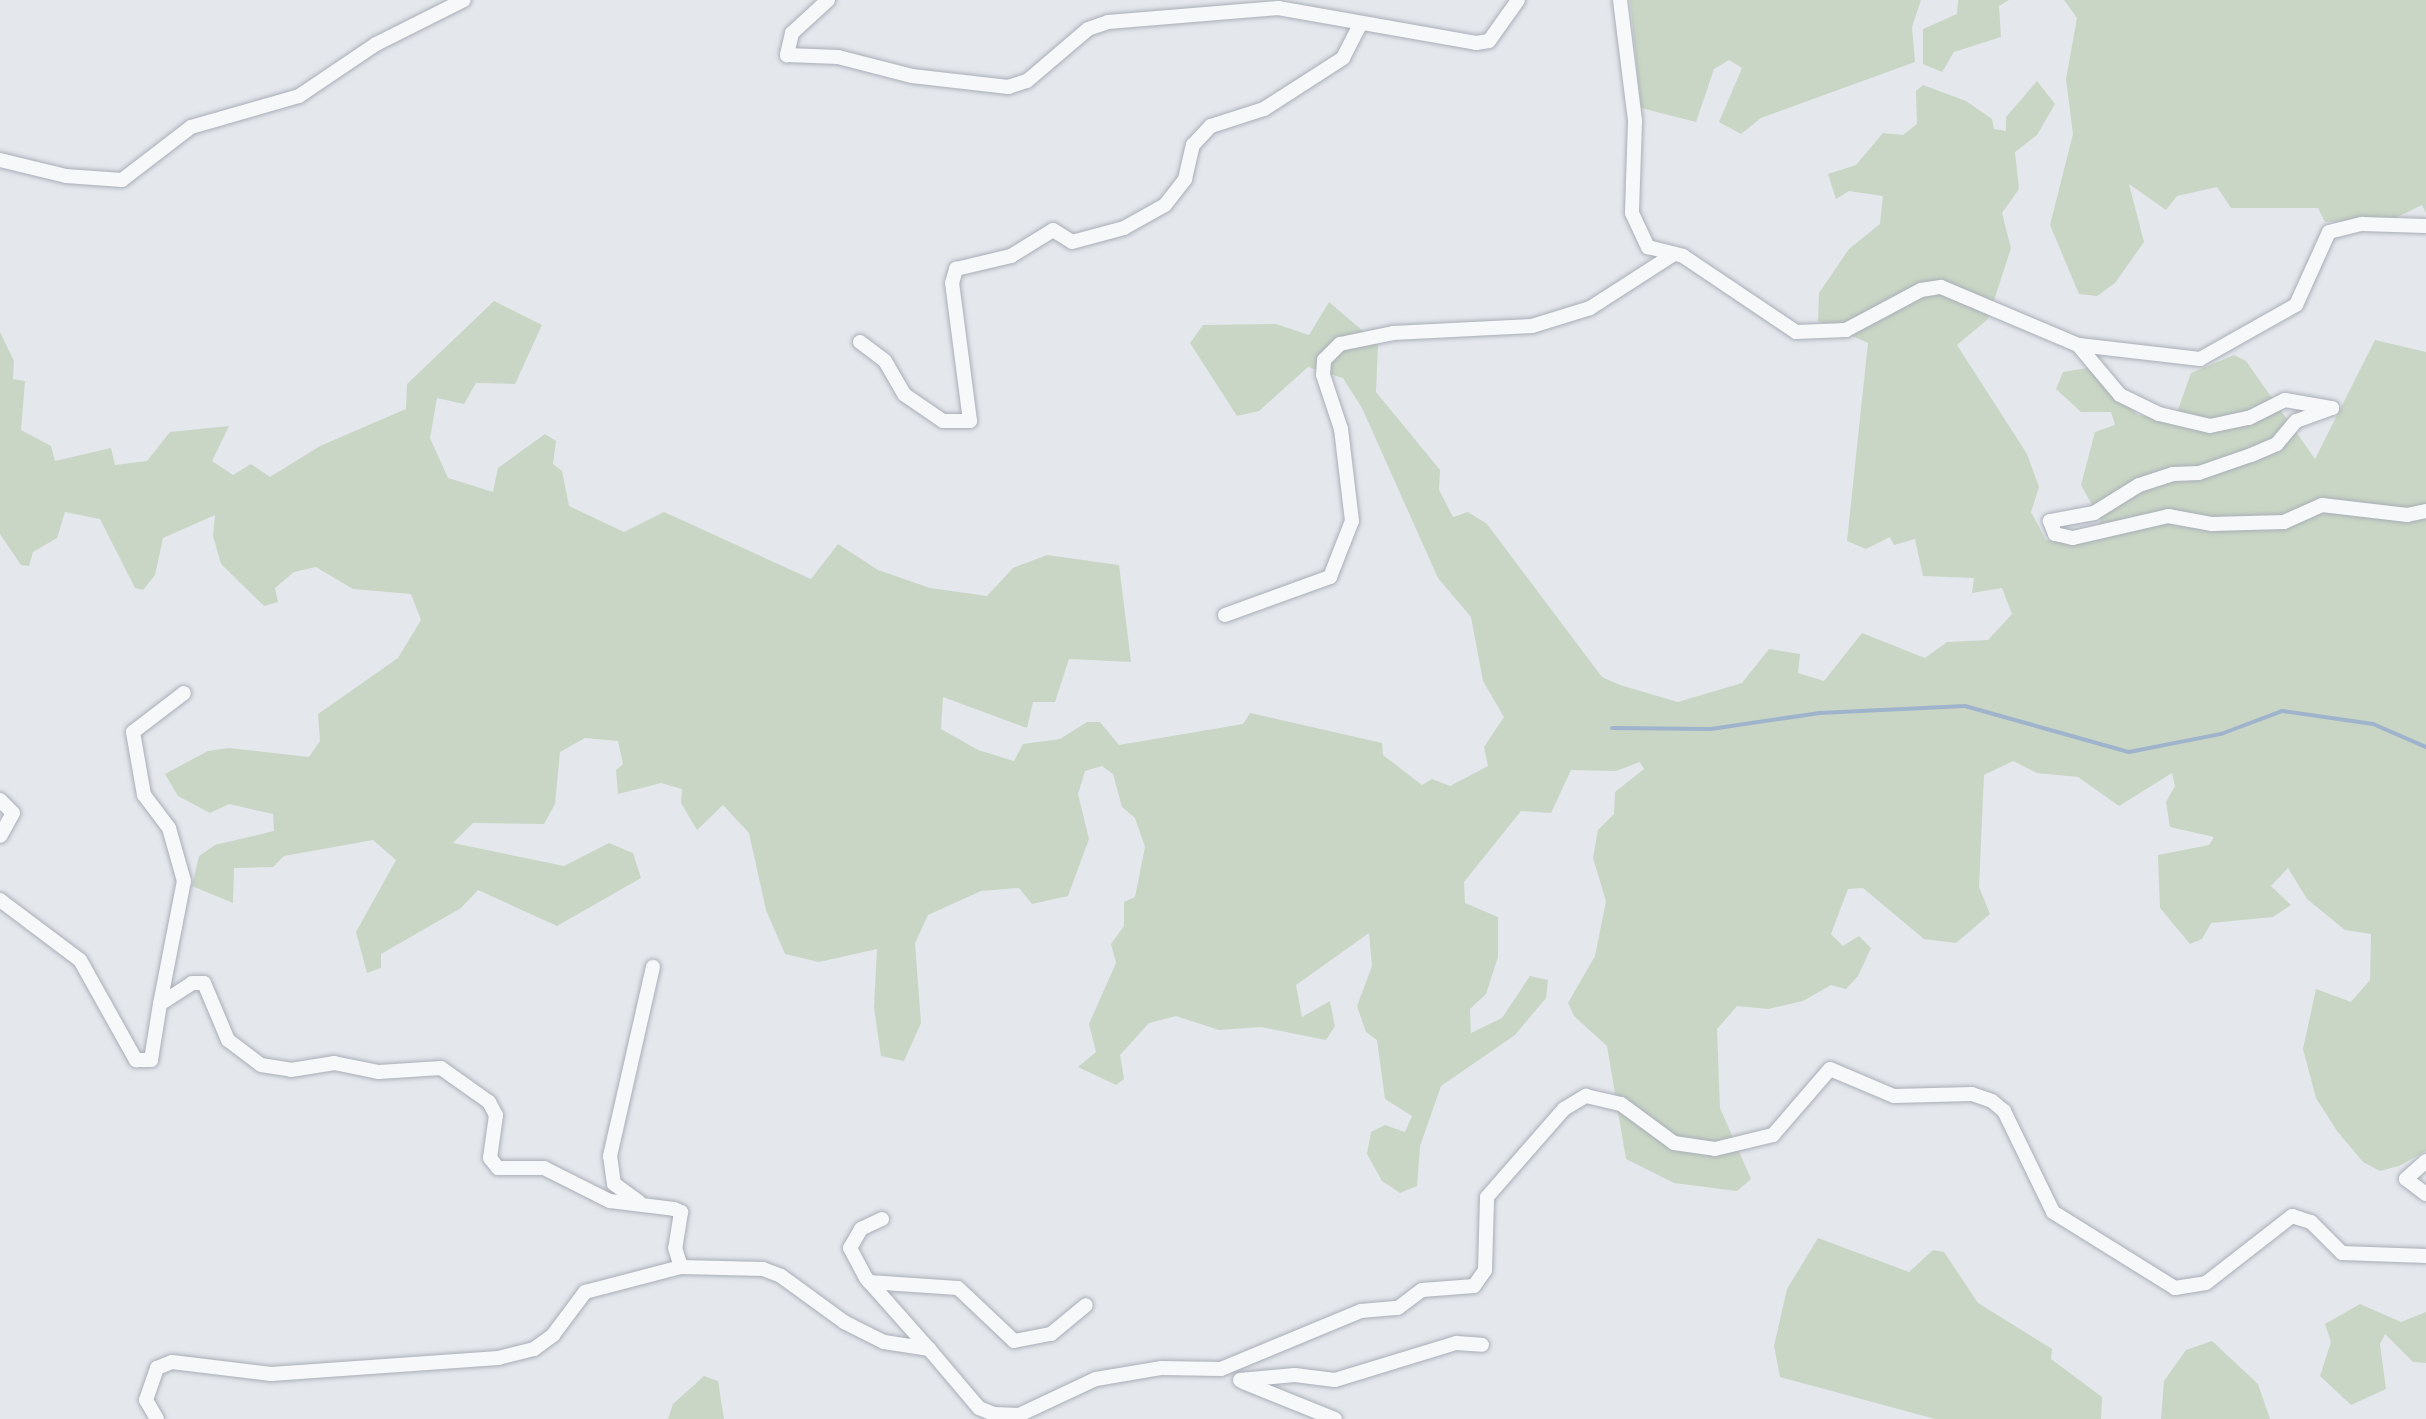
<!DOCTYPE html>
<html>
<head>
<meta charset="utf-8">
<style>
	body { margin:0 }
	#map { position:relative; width:2426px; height:1419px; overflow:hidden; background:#e4e7ec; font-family:"Titillium Web",sans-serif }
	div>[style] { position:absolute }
	.green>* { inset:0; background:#c9d6c5 }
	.stream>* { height:4px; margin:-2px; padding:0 2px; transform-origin:2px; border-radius:2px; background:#9fb4cc }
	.roads { filter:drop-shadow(0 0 2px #a9aeb7) drop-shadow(0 0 2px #a9aeb7) }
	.street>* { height:14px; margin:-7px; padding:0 7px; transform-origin:7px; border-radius:7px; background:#f7f8fa }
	span { translate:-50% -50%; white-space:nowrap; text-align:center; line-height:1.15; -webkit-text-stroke:9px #f4f6f9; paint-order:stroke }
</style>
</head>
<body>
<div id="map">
	<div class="green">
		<div style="clip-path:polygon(1630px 0,1921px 0,1912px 27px,1915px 62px,1761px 118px,1741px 134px,1719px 122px,1742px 68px,1729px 60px,1714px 69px,1696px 122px,1641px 108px)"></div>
		<div style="clip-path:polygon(1958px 0,2009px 0,1999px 6px,2001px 37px,1954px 52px,1942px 72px,1923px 64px,1923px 29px,1957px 14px)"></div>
		<div style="clip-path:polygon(2064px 0,2426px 0,2426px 213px,2422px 205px,2393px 219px,2325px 222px,2318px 208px,2231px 208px,2217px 187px,2177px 196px,2166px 210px,2129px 184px,2144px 242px,2115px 283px,2097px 296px,2079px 294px,2050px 225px,2073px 134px,2066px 79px,2077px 18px)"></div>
		<div style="clip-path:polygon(2037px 81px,2055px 104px,2037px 135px,2015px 152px,2019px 189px,2002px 213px,2011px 248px,1988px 319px,1957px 345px,2027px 454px,2039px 487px,2031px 512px,2046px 540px,2083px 541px,2101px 521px,2081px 485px,2095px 432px,2115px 425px,2111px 412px,2081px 412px,2056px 389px,2063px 372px,2087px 368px,2138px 415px,2174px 421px,2191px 373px,2234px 355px,2246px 361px,2315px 459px,2375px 340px,2426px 352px,2426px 1151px,2399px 1166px,2380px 1171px,2363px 1162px,2337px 1131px,2316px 1098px,2303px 1049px,2316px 989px,2351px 1002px,2370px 980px,2371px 934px,2345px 930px,2307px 899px,2288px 868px,2271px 886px,2291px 905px,2273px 917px,2211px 923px,2202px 939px,2190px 944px,2160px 908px,2158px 855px,2209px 845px,2214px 837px,2170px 827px,2166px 802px,2175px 786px,2172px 773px,2119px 806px,2078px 777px,2037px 773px,2013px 761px,1984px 775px,1979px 887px,1990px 914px,1956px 943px,1924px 939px,1863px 888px,1848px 889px,1831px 934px,1843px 946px,1859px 936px,1871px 948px,1858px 976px,1846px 989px,1831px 985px,1803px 1001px,1768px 1009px,1737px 1006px,1717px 1029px,1720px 1108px,1751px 1179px,1737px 1191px,1674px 1183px,1626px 1159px,1607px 1046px,1574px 1016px,1568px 1003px,1595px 956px,1606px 901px,1593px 858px,1598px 830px,1614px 814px,1615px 792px,1644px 769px,1640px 762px,1616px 771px,1571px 770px,1551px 813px,1521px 811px,1464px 882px,1465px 903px,1498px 917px,1498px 957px,1486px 994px,1470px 1009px,1471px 1033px,1502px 1018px,1530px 976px,1548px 980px,1546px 998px,1515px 1035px,1441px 1086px,1420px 1146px,1417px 1186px,1400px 1193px,1382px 1181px,1367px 1154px,1371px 1132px,1385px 1125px,1405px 1132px,1412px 1116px,1385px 1099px,1377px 1040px,1366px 1032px,1357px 1006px,1372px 966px,1369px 933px,1296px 985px,1302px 1017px,1330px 1001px,1335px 1026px,1326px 1040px,1261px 1027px,1219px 1030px,1176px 1016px,1149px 1023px,1120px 1055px,1124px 1079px,1116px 1085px,1078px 1067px,1096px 1052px,1089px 1024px,1116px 963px,1111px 944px,1124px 926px,1124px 902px,1135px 897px,1145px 847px,1135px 818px,1122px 807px,1113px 774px,1102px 766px,1085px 771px,1078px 794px,1089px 839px,1068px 896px,1032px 904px,1019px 888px,981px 891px,928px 915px,915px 943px,921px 1023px,904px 1061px,881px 1056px,874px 1007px,877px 949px,819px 962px,785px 954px,766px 910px,749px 833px,723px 805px,697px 830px,681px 803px,682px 789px,661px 783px,618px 794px,616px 770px,623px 764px,618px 741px,585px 738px,560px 752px,555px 804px,544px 824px,473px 823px,453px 843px,564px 866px,609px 843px,633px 853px,641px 878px,557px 926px,478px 890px,461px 908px,381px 954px,381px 968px,367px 973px,356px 932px,396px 860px,373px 840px,284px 856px,273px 867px,234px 868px,233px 903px,192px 886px,199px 856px,215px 845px,274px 831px,273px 814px,229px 804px,210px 813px,178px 796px,165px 774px,208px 751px,229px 748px,309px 757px,320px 741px,318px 714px,398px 658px,421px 620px,411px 594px,353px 589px,316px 567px,294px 572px,275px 588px,278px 602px,264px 606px,221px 564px,213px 536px,215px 515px,163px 538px,155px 575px,143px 590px,135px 588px,100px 519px,65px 512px,57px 538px,33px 552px,29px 566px,21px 565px,0 534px,0 332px,14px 361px,13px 379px,25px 381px,21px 430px,51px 446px,55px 461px,111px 448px,115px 465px,147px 461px,170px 432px,229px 426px,212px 461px,233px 475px,251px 464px,270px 477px,320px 446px,406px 409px,407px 384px,494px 301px,542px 325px,515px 384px,476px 383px,464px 404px,437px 398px,430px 438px,448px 478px,493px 492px,498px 468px,545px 434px,556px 441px,553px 464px,562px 471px,569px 506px,624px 532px,664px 512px,811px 579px,838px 544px,878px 570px,930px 588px,987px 596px,1013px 568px,1047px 555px,1119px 565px,1131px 662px,1069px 659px,1055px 702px,1033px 702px,1027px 728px,943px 697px,941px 729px,978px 750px,1014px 761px,1023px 744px,1060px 739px,1087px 722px,1100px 722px,1119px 745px,1243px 724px,1250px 713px,1382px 743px,1383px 755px,1422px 785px,1432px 779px,1450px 786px,1488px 766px,1484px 747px,1504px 717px,1483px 681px,1471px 617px,1438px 578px,1362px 408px,1343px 378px,1308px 367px,1259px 411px,1237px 416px,1190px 343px,1203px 325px,1276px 324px,1309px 335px,1329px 302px,1378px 344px,1376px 392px,1440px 470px,1439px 490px,1453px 517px,1468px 512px,1487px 524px,1602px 677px,1620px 685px,1678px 702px,1742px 683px,1769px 649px,1800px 654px,1798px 673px,1824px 681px,1862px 633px,1925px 658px,1947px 642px,1988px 640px,2012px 614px,2002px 588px,1972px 593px,1974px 578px,1923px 576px,1915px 539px,1894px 545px,1890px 537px,1866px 549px,1847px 541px,1868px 343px,1818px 321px,1819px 293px,1849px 249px,1880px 224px,1883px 196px,1849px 191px,1836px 199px,1828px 174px,1856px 165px,1883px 133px,1903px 135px,1917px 124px,1916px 91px,1923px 85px,1966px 101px,1992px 119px,1994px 129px,2006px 131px,2006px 117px)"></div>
		<div style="clip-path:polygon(1818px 1238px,1909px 1272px,1933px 1250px,1944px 1252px,1978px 1303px,2052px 1349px,2051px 1359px,2102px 1397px,2101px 1419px,1935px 1419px,1780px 1377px,1774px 1346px,1787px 1289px)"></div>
		<div style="clip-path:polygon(2360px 1304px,2401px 1322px,2426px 1312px,2426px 1363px,2413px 1362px,2385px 1334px,2380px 1344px,2386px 1389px,2351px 1405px,2320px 1376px,2331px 1342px,2325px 1324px)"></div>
		<div style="clip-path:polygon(2212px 1341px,2258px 1384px,2270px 1419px,2161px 1419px,2164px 1381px,2186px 1350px)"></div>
		<div style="clip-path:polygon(704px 1376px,718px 1381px,724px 1419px,668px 1419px,673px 1404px)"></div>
	</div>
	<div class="stream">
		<div style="left:1612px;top:728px;width:99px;rotate:0.6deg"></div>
		<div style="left:1711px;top:729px;width:110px;rotate:-8.4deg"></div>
		<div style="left:1820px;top:713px;width:145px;rotate:-2.8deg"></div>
		<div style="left:1965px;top:706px;width:170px;rotate:15.7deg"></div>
		<div style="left:2129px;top:752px;width:94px;rotate:-11.1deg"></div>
		<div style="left:2221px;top:734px;width:65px;rotate:-20.7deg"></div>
		<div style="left:2282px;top:711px;width:92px;rotate:8.1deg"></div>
		<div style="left:2373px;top:724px;width:58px;rotate:23.5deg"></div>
	</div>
	<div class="roads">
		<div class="street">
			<div style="left:828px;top:0;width:49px;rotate:137.5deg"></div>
			<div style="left:792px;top:33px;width:23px;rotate:103deg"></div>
			<div style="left:787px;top:55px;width:51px;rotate:2.2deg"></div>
			<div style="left:838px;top:57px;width:76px;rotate:14.4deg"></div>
			<div style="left:912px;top:76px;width:97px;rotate:6.5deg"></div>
			<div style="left:1008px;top:87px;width:20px;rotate:-18deg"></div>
			<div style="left:1027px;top:81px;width:80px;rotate:-40.4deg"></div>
			<div style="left:1088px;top:29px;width:21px;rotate:-19deg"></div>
			<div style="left:1108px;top:22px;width:171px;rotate:-4.7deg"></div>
			<div style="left:1278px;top:8px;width:201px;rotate:10deg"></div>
			<div style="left:1476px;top:43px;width:13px;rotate:-9deg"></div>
			<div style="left:1489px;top:41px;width:50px;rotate:-54.7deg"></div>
			<div style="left:1620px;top:0;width:122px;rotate:82.9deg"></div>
			<div style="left:1635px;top:121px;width:92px;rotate:91.9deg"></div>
			<div style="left:1632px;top:213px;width:38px;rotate:65deg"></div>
			<div style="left:1648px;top:247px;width:36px;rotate:14deg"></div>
			<div style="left:1683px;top:256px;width:136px;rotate:33.9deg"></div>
			<div style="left:1796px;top:332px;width:50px;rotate:-2.3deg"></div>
			<div style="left:1846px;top:330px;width:85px;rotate:-28.1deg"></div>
			<div style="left:1921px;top:290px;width:20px;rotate:-9deg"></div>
			<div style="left:1941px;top:287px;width:149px;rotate:22.9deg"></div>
			<div style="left:2078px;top:345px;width:65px;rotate:50deg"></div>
			<div style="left:2120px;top:395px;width:43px;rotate:26deg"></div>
			<div style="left:2159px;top:414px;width:52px;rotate:13.2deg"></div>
			<div style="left:2210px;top:426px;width:40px;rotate:-12deg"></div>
			<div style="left:2249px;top:418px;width:40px;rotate:-26.6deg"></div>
			<div style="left:2285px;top:400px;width:48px;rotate:9.7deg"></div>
			<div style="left:2332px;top:408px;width:38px;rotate:160deg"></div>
			<div style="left:2296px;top:421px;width:30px;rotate:130deg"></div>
			<div style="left:2277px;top:444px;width:28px;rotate:157deg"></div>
			<div style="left:2251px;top:455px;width:55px;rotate:160.9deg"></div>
			<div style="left:2199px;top:473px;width:26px;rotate:178deg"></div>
			<div style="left:2173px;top:474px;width:36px;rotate:162deg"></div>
			<div style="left:2139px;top:485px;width:53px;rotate:148.1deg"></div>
			<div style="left:2094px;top:513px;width:45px;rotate:169.7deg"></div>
			<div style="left:2050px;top:521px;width:14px;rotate:69deg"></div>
			<div style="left:2055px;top:534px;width:18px;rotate:13deg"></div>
			<div style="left:2073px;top:538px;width:98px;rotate:-13deg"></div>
			<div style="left:2168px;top:516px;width:45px;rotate:10.3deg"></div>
			<div style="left:2212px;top:524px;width:72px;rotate:-1.6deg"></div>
			<div style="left:2284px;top:522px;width:42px;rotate:-24.1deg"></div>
			<div style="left:2322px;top:505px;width:86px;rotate:6.7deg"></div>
			<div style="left:2407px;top:515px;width:19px;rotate:-12deg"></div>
			<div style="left:0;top:160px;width:68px;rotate:13.6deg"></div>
			<div style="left:66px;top:176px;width:56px;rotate:4.1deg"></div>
			<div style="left:122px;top:180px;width:87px;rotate:-37.5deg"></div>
			<div style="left:191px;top:127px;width:112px;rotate:-16deg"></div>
			<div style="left:299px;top:96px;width:93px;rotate:-34deg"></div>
			<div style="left:376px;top:44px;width:98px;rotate:-26.6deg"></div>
			<div style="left:860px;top:342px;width:31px;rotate:37deg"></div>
			<div style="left:885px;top:361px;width:39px;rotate:60deg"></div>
			<div style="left:905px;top:395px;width:46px;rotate:34.4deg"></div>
			<div style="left:943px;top:421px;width:27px"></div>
			<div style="left:970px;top:421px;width:139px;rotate:-97.4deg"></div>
			<div style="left:952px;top:283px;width:15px;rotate:-74deg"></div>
			<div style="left:956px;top:269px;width:57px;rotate:-13.3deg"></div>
			<div style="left:1011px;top:256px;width:49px;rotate:-31.8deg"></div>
			<div style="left:1053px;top:230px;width:22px;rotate:32deg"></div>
			<div style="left:1072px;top:242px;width:54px;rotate:-15.1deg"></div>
			<div style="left:1124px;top:228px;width:47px;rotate:-29.3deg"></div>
			<div style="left:1165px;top:205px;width:33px;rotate:-52deg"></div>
			<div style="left:1185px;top:179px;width:35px;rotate:-77deg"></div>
			<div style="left:1193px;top:145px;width:26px;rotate:-47deg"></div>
			<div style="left:1211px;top:126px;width:56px;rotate:-17.8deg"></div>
			<div style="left:1264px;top:109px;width:94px;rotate:-32.8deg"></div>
			<div style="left:1343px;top:58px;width:37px;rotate:-63deg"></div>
			<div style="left:2079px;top:345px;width:122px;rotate:6.6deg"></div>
			<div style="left:2200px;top:359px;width:110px;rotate:-29.4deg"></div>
			<div style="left:2296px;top:305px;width:80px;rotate:-65.7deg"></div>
			<div style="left:2329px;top:232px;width:34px;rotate:-14deg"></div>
			<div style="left:2362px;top:224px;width:64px;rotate:1.8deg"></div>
			<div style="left:1225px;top:615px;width:112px;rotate:-19.9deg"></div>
			<div style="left:1330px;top:577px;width:60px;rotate:-68.6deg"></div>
			<div style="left:1352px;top:521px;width:93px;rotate:-96.8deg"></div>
			<div style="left:1341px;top:429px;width:57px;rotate:-108.4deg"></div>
			<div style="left:1323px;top:375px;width:15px;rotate:-86deg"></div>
			<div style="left:1324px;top:360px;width:23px;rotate:-45deg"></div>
			<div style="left:1340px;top:344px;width:54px;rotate:-11.7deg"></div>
			<div style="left:1393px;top:333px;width:139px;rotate:-2.9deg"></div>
			<div style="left:1532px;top:326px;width:61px;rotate:-17.2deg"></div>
			<div style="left:1590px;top:308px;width:100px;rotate:-32.7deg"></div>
			<div style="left:0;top:800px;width:18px;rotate:45deg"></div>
			<div style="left:13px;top:813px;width:26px;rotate:119deg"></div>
			<div style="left:0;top:900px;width:100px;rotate:36.9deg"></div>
			<div style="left:80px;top:960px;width:115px;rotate:60.8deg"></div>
			<div style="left:136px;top:1060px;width:15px"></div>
			<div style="left:151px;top:1060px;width:57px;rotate:-80.9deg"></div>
			<div style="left:160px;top:1004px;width:38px;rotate:-33deg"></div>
			<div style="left:192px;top:983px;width:12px"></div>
			<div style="left:204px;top:983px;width:62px;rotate:67.2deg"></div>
			<div style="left:228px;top:1040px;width:41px;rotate:37.1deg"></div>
			<div style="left:261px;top:1065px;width:30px;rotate:9deg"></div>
			<div style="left:291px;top:1070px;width:44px;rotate:-9.2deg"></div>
			<div style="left:334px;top:1063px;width:46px;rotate:11.3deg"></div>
			<div style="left:379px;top:1072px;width:62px;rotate:-3.7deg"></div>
			<div style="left:441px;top:1068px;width:59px;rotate:35.3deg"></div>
			<div style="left:489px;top:1102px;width:15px;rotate:62deg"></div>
			<div style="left:496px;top:1115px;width:43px;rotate:97.9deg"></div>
			<div style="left:490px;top:1158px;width:13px;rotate:51deg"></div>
			<div style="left:498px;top:1168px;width:46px"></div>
			<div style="left:544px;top:1168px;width:74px;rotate:26.6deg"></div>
			<div style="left:610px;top:1201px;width:64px;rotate:7.1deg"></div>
			<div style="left:674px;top:1209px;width:8px;rotate:23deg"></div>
			<div style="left:681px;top:1212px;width:36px;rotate:99deg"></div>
			<div style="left:675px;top:1248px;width:20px;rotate:72deg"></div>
			<div style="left:681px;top:1267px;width:82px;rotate:1.4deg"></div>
			<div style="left:763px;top:1269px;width:19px;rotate:21deg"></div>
			<div style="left:781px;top:1276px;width:78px;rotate:36.1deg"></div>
			<div style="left:844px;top:1322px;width:45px;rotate:26.6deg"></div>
			<div style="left:884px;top:1342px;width:46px;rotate:8.8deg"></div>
			<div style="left:929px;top:1349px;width:77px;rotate:49.7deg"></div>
			<div style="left:979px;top:1408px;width:16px;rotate:22deg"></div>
			<div style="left:994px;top:1414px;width:25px;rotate:2deg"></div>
			<div style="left:1019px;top:1415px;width:85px;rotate:-25.1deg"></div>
			<div style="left:1096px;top:1379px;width:67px;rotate:-9.5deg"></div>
			<div style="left:1162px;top:1368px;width:59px;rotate:1deg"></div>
			<div style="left:1221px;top:1369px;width:152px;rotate:-22.5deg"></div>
			<div style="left:1361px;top:1311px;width:37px;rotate:-5deg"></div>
			<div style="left:1398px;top:1308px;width:30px;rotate:-37deg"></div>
			<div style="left:1422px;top:1290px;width:52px;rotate:-4.4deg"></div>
			<div style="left:1474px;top:1286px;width:19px;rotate:-55deg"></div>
			<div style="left:1485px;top:1270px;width:73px;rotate:-88.4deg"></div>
			<div style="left:1487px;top:1197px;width:117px;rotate:-48.8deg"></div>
			<div style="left:1564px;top:1109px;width:26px;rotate:-31deg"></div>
			<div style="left:1586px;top:1096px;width:36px;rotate:13deg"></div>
			<div style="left:1621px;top:1104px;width:66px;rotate:36.3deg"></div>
			<div style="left:1674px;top:1143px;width:41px;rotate:8.3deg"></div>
			<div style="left:1715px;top:1149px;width:60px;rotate:-13.6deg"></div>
			<div style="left:1773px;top:1135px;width:87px;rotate:-49.2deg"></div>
			<div style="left:1830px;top:1069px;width:69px;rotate:22.9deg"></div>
			<div style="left:1894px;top:1096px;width:78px;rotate:-1.5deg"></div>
			<div style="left:1972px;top:1094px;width:21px;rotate:19deg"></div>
			<div style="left:1992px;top:1101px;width:16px;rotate:40deg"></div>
			<div style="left:2004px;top:1111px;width:112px;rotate:64.1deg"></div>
			<div style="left:2053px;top:1212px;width:144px;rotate:31.9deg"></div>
			<div style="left:2175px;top:1288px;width:31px;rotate:-9deg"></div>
			<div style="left:2206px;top:1283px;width:109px;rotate:-37.9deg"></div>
			<div style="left:2292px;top:1216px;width:20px;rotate:18deg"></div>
			<div style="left:2311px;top:1222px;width:44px;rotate:45deg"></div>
			<div style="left:2342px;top:1253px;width:84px;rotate:2deg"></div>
			<div style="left:160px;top:1004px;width:125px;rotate:-79deg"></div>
			<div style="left:184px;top:881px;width:55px;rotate:-105.8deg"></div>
			<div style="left:169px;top:828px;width:41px;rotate:-127.1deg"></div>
			<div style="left:144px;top:795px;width:64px;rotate:-99.9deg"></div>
			<div style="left:133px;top:732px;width:64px;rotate:-37.4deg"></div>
			<div style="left:2426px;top:1161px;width:27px;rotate:138deg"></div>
			<div style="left:2406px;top:1179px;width:25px;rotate:37deg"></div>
			<div style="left:639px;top:1202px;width:31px;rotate:-144deg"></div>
			<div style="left:614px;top:1184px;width:28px;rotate:-98deg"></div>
			<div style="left:610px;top:1156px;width:194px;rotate:-77.2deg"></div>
			<div style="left:882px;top:1219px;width:23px;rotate:155deg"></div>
			<div style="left:861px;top:1229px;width:22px;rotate:120deg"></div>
			<div style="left:850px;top:1248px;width:34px;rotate:62deg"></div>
			<div style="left:866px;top:1278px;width:95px;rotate:48.4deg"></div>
			<div style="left:869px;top:1282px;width:89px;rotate:3.9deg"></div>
			<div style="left:958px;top:1288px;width:77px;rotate:43.4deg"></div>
			<div style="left:1014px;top:1341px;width:38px;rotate:-11deg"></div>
			<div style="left:1051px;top:1334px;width:45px;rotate:-39.6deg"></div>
			<div style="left:1240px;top:1380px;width:55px;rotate:-5.2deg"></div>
			<div style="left:1295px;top:1375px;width:40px;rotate:7.1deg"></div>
			<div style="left:1335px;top:1380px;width:127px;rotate:-17deg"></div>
			<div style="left:1456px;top:1343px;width:26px;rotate:4deg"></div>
			<div style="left:1243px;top:1382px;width:99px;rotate:21.9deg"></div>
			<div style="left:157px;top:1419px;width:22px;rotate:-120deg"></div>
			<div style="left:146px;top:1400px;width:34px;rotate:-71deg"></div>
			<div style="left:157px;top:1368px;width:16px;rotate:-22deg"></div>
			<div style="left:172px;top:1362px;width:100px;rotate:6.9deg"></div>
			<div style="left:271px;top:1374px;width:228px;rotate:-4deg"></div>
			<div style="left:498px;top:1358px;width:37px;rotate:-14deg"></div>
			<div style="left:534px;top:1349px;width:24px;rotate:-36deg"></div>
			<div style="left:553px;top:1335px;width:54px;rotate:-53.3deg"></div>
			<div style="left:585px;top:1292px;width:99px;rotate:-14.6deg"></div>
		</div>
	</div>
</div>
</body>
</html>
